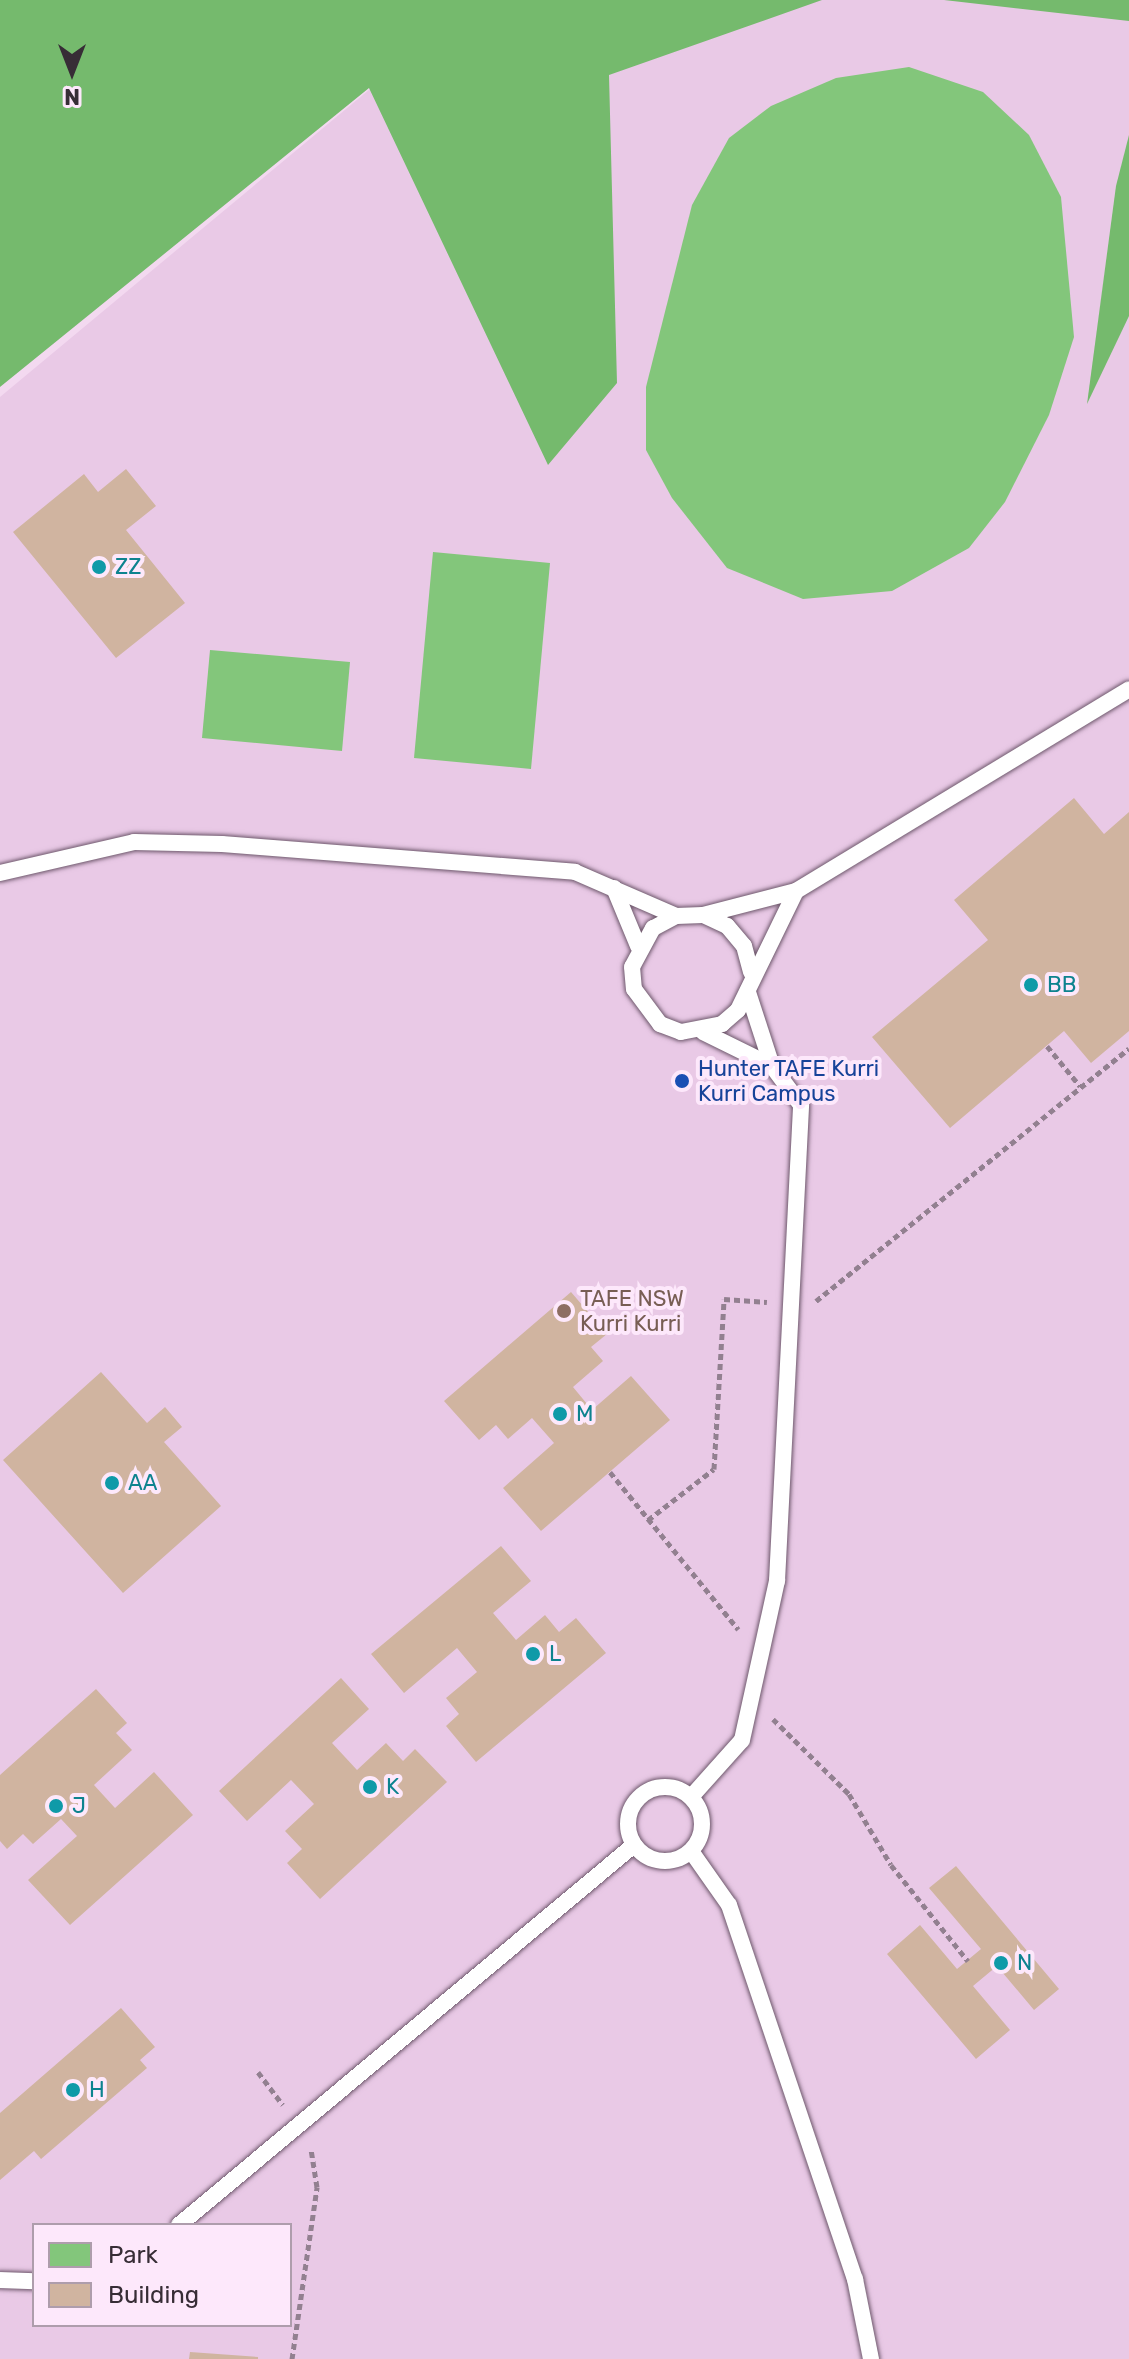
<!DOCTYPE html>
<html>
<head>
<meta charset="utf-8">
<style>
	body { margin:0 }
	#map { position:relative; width:1129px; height:2359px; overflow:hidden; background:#f3d9f0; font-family:Rubik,sans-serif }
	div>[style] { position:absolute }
	.built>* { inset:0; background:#e9c9e6 }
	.green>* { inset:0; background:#83c67b }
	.forest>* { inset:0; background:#75ba6d }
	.building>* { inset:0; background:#d0b4a0 }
	.path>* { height:5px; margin-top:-2.5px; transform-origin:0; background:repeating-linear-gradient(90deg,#928090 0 6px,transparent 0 10px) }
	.roads { filter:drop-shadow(0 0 2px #6e586c) drop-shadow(0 0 2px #6e586c) }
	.lane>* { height:16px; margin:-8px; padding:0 8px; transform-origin:8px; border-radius:8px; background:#fff }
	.lane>.ring { margin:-8px; padding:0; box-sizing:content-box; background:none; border:16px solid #fff; border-radius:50% }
	.dots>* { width:22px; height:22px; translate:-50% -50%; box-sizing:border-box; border:4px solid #fde8fb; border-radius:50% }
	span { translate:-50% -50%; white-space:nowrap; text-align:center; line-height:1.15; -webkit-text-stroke:8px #fde8fb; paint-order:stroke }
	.culture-label { font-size:22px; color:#0d838f }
	.left { translate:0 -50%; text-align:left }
	.transit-label { font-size:22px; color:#164399 }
	.education-label { font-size:22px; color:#785e54 }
	.legend { position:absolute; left:32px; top:2223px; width:260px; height:104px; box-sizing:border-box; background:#fde8fb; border:2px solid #ae9dac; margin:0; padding:10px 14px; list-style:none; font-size:24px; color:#372d36 }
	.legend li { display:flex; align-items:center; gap:16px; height:40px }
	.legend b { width:40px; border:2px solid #ae9dac }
	.north { position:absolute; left:32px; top:32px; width:80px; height:80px; -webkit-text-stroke:6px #fde8fb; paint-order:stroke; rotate:180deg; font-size:22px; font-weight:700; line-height:32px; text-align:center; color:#372d36 }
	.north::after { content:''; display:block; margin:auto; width:28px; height:36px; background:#372d36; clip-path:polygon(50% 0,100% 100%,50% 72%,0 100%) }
</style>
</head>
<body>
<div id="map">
	<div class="built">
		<div style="clip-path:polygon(evenodd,477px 0,1129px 0,1129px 2359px,0 2359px,0 397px,477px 0,34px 2225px,290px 2225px,290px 2325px,34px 2325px,34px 2225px)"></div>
	</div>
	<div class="green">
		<div style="clip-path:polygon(909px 67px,983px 92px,1029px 135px,1061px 197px,1074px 337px,1049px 415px,1005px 502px,969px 548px,892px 591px,803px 599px,727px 568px,672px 498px,646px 450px,646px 387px,692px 205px,729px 138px,771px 106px,836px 78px)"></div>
		<div style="clip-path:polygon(433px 552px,550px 563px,531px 769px,414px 758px)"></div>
		<div style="clip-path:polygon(210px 650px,350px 662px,342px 751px,202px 738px)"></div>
	</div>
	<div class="forest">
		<div style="clip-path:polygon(0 0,822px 0,609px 75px,617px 383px,548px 465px,369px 88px,0 387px)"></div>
		<div style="clip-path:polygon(944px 0,1129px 0,1129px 21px)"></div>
		<div style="clip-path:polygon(1129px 135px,1129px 316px,1087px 404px,1116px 186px)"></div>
	</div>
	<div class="building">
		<div style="clip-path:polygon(126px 469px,156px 506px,126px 530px,185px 603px,116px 658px,13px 532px,84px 474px,98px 492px)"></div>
		<div style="clip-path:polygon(1074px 798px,1104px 834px,1129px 812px,1129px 1031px,1091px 1063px,1064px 1031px,950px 1128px,872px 1037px,988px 940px,954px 900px)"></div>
		<div style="clip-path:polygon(571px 1292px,607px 1334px,591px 1347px,603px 1361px,573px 1387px,592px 1410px,631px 1376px,670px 1420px,541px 1531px,503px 1488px,554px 1443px,532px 1418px,508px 1439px,496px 1425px,479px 1440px,444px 1401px)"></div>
		<div style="clip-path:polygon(101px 1372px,147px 1423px,165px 1407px,182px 1427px,164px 1442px,221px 1506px,123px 1593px,3px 1460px)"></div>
		<div style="clip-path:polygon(501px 1546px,531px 1581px,493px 1613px,516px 1640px,545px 1615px,559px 1632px,576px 1618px,606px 1653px,476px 1762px,446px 1726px,459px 1714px,446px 1698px,477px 1672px,457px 1648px,404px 1693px,371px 1654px)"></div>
		<div style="clip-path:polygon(341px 1678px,369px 1709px,332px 1743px,357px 1770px,386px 1743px,403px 1761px,415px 1749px,447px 1782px,320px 1899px,287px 1863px,302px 1849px,285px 1831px,314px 1804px,291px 1780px,247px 1821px,219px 1791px)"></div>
		<div style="clip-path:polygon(96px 1689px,127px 1723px,116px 1733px,132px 1750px,94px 1785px,115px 1808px,154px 1772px,193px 1815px,70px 1925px,28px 1880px,77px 1836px,61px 1819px,33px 1844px,23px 1834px,7px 1849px,0 1841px,0 1775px)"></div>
		<div style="clip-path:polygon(956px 1866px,1059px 1989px,1034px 2010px,997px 1966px,973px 1986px,1010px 2030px,976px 2059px,887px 1954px,920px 1925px,957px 1969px,981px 1949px,929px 1888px)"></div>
		<div style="clip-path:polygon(121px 2008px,155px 2047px,140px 2060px,147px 2068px,41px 2159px,34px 2151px,0 2180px,0 2113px)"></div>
		<div style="clip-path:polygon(190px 2352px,258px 2357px,258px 2359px,189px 2359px)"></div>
	</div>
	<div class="path">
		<div style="left:1047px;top:1046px;width:52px;rotate:50.5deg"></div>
		<div style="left:816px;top:1301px;width:402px;rotate:-38.9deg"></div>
		<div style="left:610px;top:1472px;width:203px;rotate:50.8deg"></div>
		<div style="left:648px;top:1520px;width:83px;rotate:-37.7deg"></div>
		<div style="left:714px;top:1469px;width:170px;rotate:-86.6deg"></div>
		<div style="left:724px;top:1299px;width:43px;rotate:4deg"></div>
		<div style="left:773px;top:1719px;width:107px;rotate:44.6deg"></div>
		<div style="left:849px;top:1794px;width:82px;rotate:59.4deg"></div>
		<div style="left:891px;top:1865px;width:123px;rotate:51.3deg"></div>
		<div style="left:258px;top:2072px;width:41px;rotate:52.9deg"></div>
		<div style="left:292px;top:2359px;width:174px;rotate:-81.7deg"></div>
		<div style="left:317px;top:2187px;width:37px;rotate:-99deg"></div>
	</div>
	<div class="roads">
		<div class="lane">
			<div style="left:0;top:873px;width:138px;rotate:-13deg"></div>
			<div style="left:134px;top:842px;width:88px;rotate:1.3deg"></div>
			<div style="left:222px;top:844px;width:354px;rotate:4.5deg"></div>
			<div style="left:575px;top:872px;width:110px;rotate:23.5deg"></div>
			<div style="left:614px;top:888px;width:63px;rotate:67.5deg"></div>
			<div style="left:703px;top:915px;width:96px;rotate:-14.5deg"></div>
			<div style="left:796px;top:891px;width:389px;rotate:-31.2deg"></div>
			<div style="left:751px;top:972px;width:27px;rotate:-105deg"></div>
			<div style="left:744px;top:946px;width:26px;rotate:-130deg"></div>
			<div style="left:727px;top:926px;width:26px;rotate:-155deg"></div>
			<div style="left:703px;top:915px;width:27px;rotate:178deg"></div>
			<div style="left:676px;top:916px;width:26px;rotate:152deg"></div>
			<div style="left:653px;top:928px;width:44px;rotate:118.3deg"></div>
			<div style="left:632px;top:967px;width:22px;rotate:85deg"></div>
			<div style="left:634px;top:989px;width:44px;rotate:53.4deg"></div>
			<div style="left:660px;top:1024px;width:22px;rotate:21deg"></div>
			<div style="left:681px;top:1032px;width:42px;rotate:-11deg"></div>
			<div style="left:722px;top:1024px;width:21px;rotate:-41deg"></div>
			<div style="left:738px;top:1010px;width:132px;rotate:-64deg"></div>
			<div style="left:703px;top:1032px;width:77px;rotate:26.2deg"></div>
			<div class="ring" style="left:628px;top:1787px;width:58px;height:58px"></div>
			<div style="left:691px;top:1797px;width:76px;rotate:-48.2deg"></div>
			<div style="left:742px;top:1740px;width:163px;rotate:-77.6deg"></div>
			<div style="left:777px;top:1581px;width:477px;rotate:-87.1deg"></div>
			<div style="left:801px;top:1105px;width:49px;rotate:-126.6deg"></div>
			<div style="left:772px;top:1066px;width:78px;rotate:-108deg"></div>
			<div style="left:691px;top:1851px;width:66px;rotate:54.9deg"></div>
			<div style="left:729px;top:1905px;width:395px;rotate:71.4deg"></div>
			<div style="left:855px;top:2279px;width:82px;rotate:78.7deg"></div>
			<div style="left:179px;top:2225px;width:593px;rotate:-39.87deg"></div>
			<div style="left:0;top:2280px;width:34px;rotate:2deg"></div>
		</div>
	</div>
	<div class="dots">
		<div style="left:99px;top:567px;background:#0f9aa8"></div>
		<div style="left:1031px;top:985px;background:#0f9aa8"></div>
		<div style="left:682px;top:1081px;background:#1a4fb4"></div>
		<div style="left:564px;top:1311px;background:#8d6e63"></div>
		<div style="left:560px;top:1414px;background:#0f9aa8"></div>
		<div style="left:112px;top:1483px;background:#0f9aa8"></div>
		<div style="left:533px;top:1654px;background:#0f9aa8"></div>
		<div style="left:370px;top:1787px;background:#0f9aa8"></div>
		<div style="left:56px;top:1806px;background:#0f9aa8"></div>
		<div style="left:1001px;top:1963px;background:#0f9aa8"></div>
		<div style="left:73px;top:2090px;background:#0f9aa8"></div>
	</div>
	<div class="culture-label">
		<span class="left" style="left:115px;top:567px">ZZ</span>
		<span class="left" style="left:1047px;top:985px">BB</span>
		<span class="left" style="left:576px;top:1414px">M</span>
		<span class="left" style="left:128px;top:1483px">AA</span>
		<span class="left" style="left:549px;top:1654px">L</span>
		<span class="left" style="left:386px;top:1787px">K</span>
		<span class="left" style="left:72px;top:1806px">J</span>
		<span class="left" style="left:1017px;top:1963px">N</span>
		<span class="left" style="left:89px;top:2090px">H</span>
	</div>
	<div class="transit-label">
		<span class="left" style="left:698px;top:1081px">Hunter TAFE Kurri<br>Kurri Campus</span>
	</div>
	<div class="education-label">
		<span class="left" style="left:580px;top:1311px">TAFE NSW<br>Kurri Kurri</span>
	</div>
	<ul class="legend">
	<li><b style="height:22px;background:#83c67b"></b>Park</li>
	<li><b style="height:22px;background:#d0b4a0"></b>Building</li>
	</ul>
	<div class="north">N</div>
</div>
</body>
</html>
